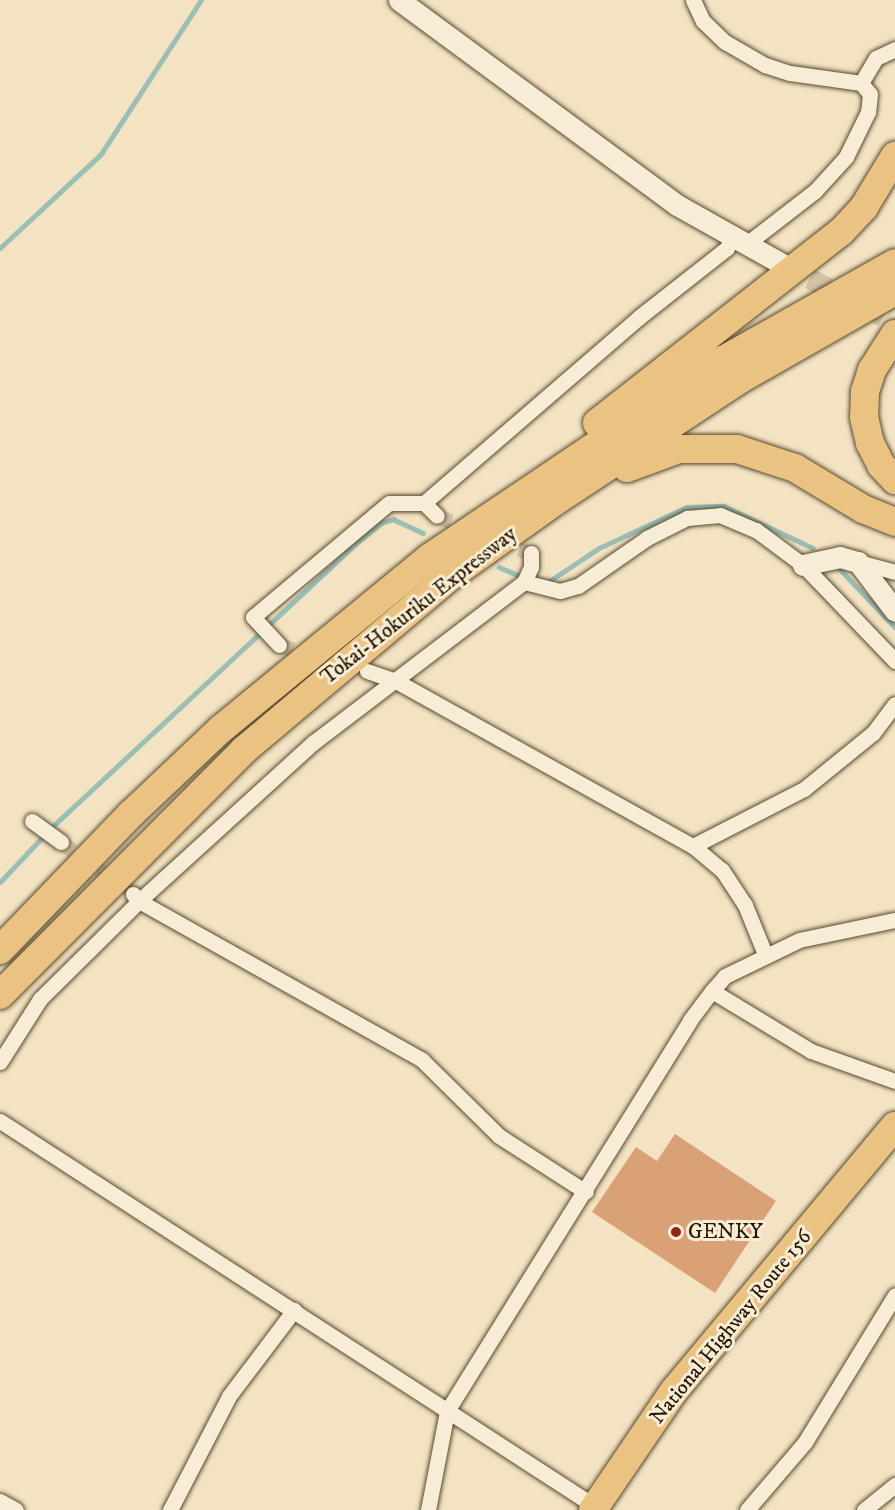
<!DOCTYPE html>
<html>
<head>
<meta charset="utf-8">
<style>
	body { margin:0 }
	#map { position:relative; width:895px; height:1510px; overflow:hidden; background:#f3e3c2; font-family:"IM FELL DW Pica",serif }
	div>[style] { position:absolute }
	.stream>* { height:4.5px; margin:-2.25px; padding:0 2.25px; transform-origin:2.25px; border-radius:2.25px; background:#9bbeb5 }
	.building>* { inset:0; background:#daa076 }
	.street-tunnel>* { height:15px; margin-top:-7.5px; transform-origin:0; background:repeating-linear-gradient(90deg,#d4c4a5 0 15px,transparent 0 23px) }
	.secondary-tunnel>* { height:21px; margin-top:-10.5px; transform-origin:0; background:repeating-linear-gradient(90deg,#d4c4a5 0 21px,transparent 0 31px) }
	.roads { filter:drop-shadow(0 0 2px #594930) drop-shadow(0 0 2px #594930) }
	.street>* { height:15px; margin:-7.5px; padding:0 7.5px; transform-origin:7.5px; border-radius:7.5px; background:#f7edd7 }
	.secondary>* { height:21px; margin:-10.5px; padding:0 10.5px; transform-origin:10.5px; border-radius:10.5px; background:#f7edd7 }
	.highway>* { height:28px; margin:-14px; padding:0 14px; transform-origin:14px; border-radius:14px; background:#eac281 }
	.dots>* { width:16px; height:16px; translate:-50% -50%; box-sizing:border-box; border:3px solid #f7edd7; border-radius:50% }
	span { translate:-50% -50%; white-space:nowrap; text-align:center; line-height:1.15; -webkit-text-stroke:6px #f7edd7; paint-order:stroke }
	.street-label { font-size:21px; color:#261600 }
	.poi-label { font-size:21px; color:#261600 }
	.left { translate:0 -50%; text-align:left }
</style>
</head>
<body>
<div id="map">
	<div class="stream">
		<div style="left:0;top:248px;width:138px;rotate:-42.9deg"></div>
		<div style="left:101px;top:154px;width:184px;rotate:-57deg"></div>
		<div style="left:835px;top:564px;width:87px;rotate:46.4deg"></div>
		<div style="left:499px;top:567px;width:26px;rotate:23deg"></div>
		<div style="left:548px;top:582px;width:61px;rotate:-33.7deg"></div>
		<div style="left:599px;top:548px;width:97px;rotate:-25deg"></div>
		<div style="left:687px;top:507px;width:37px;rotate:-2deg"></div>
		<div style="left:724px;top:506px;width:98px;rotate:25.3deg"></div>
		<div style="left:0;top:882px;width:76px;rotate:-46.6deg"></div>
		<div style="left:52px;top:827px;width:420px;rotate:-43deg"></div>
		<div style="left:359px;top:541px;width:28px;rotate:-39deg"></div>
		<div style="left:381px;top:523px;width:13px;rotate:-18deg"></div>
		<div style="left:393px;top:519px;width:33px;rotate:25deg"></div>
	</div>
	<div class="building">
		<div style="clip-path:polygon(675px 1134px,776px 1201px,715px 1293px,592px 1212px,636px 1147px,657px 1161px)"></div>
	</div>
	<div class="street-tunnel">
		<div style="left:437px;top:516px;width:39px;rotate:21deg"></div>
		<div style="left:498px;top:540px;width:35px;rotate:22deg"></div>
		<div style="left:279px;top:645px;width:34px;rotate:17deg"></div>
		<div style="left:61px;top:842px;width:70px;rotate:35.7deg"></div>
	</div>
	<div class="secondary-tunnel">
		<div style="left:782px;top:264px;width:127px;rotate:27.2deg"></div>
	</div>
	<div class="roads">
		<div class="street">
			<div style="left:693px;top:0;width:23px;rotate:65deg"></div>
			<div style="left:703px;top:21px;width:30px;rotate:44deg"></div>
			<div style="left:725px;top:42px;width:46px;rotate:29.9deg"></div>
			<div style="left:765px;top:65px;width:26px;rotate:18deg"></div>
			<div style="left:790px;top:73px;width:72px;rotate:8deg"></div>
			<div style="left:861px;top:83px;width:14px;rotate:51deg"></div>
			<div style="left:870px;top:94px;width:18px;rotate:96deg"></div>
			<div style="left:868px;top:112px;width:50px;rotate:116.1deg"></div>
			<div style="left:846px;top:157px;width:46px;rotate:132.4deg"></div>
			<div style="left:815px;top:191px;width:78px;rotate:142.3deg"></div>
			<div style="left:753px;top:239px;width:10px;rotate:114deg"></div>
			<div style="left:861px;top:83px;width:29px;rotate:-59deg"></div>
			<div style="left:876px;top:58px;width:21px;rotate:-25deg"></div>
			<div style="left:424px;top:503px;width:18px;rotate:45deg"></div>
			<div style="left:858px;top:562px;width:38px;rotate:15deg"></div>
			<div style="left:524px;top:582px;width:37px;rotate:14deg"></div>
			<div style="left:560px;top:591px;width:19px;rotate:-16deg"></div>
			<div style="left:578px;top:586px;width:84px;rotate:-34.8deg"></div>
			<div style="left:647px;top:538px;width:45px;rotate:-26.6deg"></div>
			<div style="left:687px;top:518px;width:33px;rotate:-5deg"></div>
			<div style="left:720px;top:515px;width:39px;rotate:23deg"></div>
			<div style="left:756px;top:530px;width:59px;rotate:36.7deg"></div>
			<div style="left:803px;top:565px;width:133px;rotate:46.2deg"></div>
			<div style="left:279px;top:645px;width:38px;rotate:-133deg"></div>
			<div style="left:253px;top:617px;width:177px;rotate:-40deg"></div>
			<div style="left:389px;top:503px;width:35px"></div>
			<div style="left:424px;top:503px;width:283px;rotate:-40.8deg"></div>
			<div style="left:638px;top:318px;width:113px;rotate:-38.2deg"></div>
			<div style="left:727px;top:248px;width:11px;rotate:-68deg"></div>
			<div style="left:367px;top:671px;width:31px;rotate:19deg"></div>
			<div style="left:396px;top:681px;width:340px;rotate:29.1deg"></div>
			<div style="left:693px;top:846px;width:38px;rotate:40deg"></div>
			<div style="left:722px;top:870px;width:42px;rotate:56.7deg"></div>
			<div style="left:745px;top:905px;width:53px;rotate:67.8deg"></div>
			<div style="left:32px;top:821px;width:36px;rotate:36deg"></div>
			<div style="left:693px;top:846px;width:125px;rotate:-27.2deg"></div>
			<div style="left:804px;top:789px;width:89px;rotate:-39.1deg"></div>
			<div style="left:873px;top:733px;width:36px;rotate:-53deg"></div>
			<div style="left:133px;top:894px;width:9px;rotate:49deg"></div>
			<div style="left:139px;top:901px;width:325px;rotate:29.3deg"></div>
			<div style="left:422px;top:1060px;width:108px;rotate:44.6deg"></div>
			<div style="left:499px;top:1136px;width:103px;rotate:32.8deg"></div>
			<div style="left:712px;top:991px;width:116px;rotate:31.2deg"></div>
			<div style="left:811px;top:1051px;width:89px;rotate:19.7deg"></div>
			<div style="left:0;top:1062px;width:75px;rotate:-57.6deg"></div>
			<div style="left:40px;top:999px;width:139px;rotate:-44.7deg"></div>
			<div style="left:139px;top:901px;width:236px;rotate:-42.3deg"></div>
			<div style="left:314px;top:742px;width:264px;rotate:-37.3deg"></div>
			<div style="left:524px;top:582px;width:17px;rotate:-65deg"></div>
			<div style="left:531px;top:567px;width:14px;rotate:-90deg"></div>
			<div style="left:0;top:1121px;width:714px;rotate:32.93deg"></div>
			<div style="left:0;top:1501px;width:18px;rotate:29deg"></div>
			<div style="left:170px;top:1510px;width:128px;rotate:-62.6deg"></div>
			<div style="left:229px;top:1396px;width:108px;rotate:-52.9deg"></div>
			<div style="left:428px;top:1510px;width:101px;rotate:-79.1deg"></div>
			<div style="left:447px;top:1411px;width:460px;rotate:-58.1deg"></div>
			<div style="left:690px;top:1020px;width:36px;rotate:-53deg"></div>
			<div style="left:712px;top:991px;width:20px;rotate:-49deg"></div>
			<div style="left:725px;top:976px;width:82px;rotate:-25.9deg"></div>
			<div style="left:799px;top:940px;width:98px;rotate:-11.8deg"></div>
			<div style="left:747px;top:1510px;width:89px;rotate:-49.5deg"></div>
			<div style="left:805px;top:1442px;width:172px;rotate:-58.5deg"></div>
			<div style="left:864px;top:1510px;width:40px;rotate:-39deg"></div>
		</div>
		<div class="secondary">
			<div style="left:399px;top:0;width:345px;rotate:36.4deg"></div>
			<div style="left:677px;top:205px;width:120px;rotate:29.3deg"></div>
			<div style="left:803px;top:565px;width:38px;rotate:-12deg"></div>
			<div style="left:840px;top:557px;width:19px;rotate:16deg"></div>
			<div style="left:858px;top:562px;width:61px;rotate:52.9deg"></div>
		</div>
		<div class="highway">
			<div style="left:895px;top:334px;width:43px;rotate:122.6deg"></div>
			<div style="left:872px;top:370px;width:23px;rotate:108deg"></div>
			<div style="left:865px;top:392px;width:25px;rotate:92deg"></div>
			<div style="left:864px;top:417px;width:27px;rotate:77deg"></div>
			<div style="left:870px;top:443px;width:25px;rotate:63deg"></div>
			<div style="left:881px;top:465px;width:21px;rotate:47deg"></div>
			<div style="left:597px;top:423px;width:310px;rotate:-38.1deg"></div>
			<div style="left:841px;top:232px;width:34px;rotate:-47deg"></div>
			<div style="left:864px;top:207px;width:60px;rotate:-58.7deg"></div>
			<div style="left:627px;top:468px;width:55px;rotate:-20.1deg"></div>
			<div style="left:679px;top:449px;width:58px"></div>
			<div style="left:737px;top:449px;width:61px;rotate:18.1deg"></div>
			<div style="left:795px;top:468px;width:79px;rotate:31.1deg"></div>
			<div style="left:863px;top:509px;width:35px;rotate:22deg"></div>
			<div style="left:0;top:950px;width:189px;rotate:-46.1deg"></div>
			<div style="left:131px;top:814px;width:124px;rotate:-43.4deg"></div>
			<div style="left:221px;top:729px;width:269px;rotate:-39.4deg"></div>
			<div style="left:429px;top:558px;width:354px;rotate:-34deg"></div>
			<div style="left:723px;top:360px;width:197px;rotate:-29.4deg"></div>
			<div style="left:0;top:995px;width:346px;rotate:-45.1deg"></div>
			<div style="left:244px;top:750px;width:272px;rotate:-40.1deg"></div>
			<div style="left:452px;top:575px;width:129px;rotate:-35.5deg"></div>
			<div style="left:557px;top:500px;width:218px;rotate:-33.4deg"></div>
			<div style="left:739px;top:380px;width:180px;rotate:-29.7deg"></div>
			<div style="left:593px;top:1510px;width:144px;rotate:-55.8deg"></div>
			<div style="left:674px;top:1391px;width:345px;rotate:-50.2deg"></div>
		</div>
	</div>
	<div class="dots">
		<div style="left:676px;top:1232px;background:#8f2418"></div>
	</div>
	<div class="street-label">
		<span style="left:419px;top:606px;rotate:-38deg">Tokai-Hokuriku Expressway</span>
		<span style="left:731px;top:1327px;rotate:-51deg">National Highway Route 156</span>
	</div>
	<div class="poi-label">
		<span class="left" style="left:688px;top:1232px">GENKY</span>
	</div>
</div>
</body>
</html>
